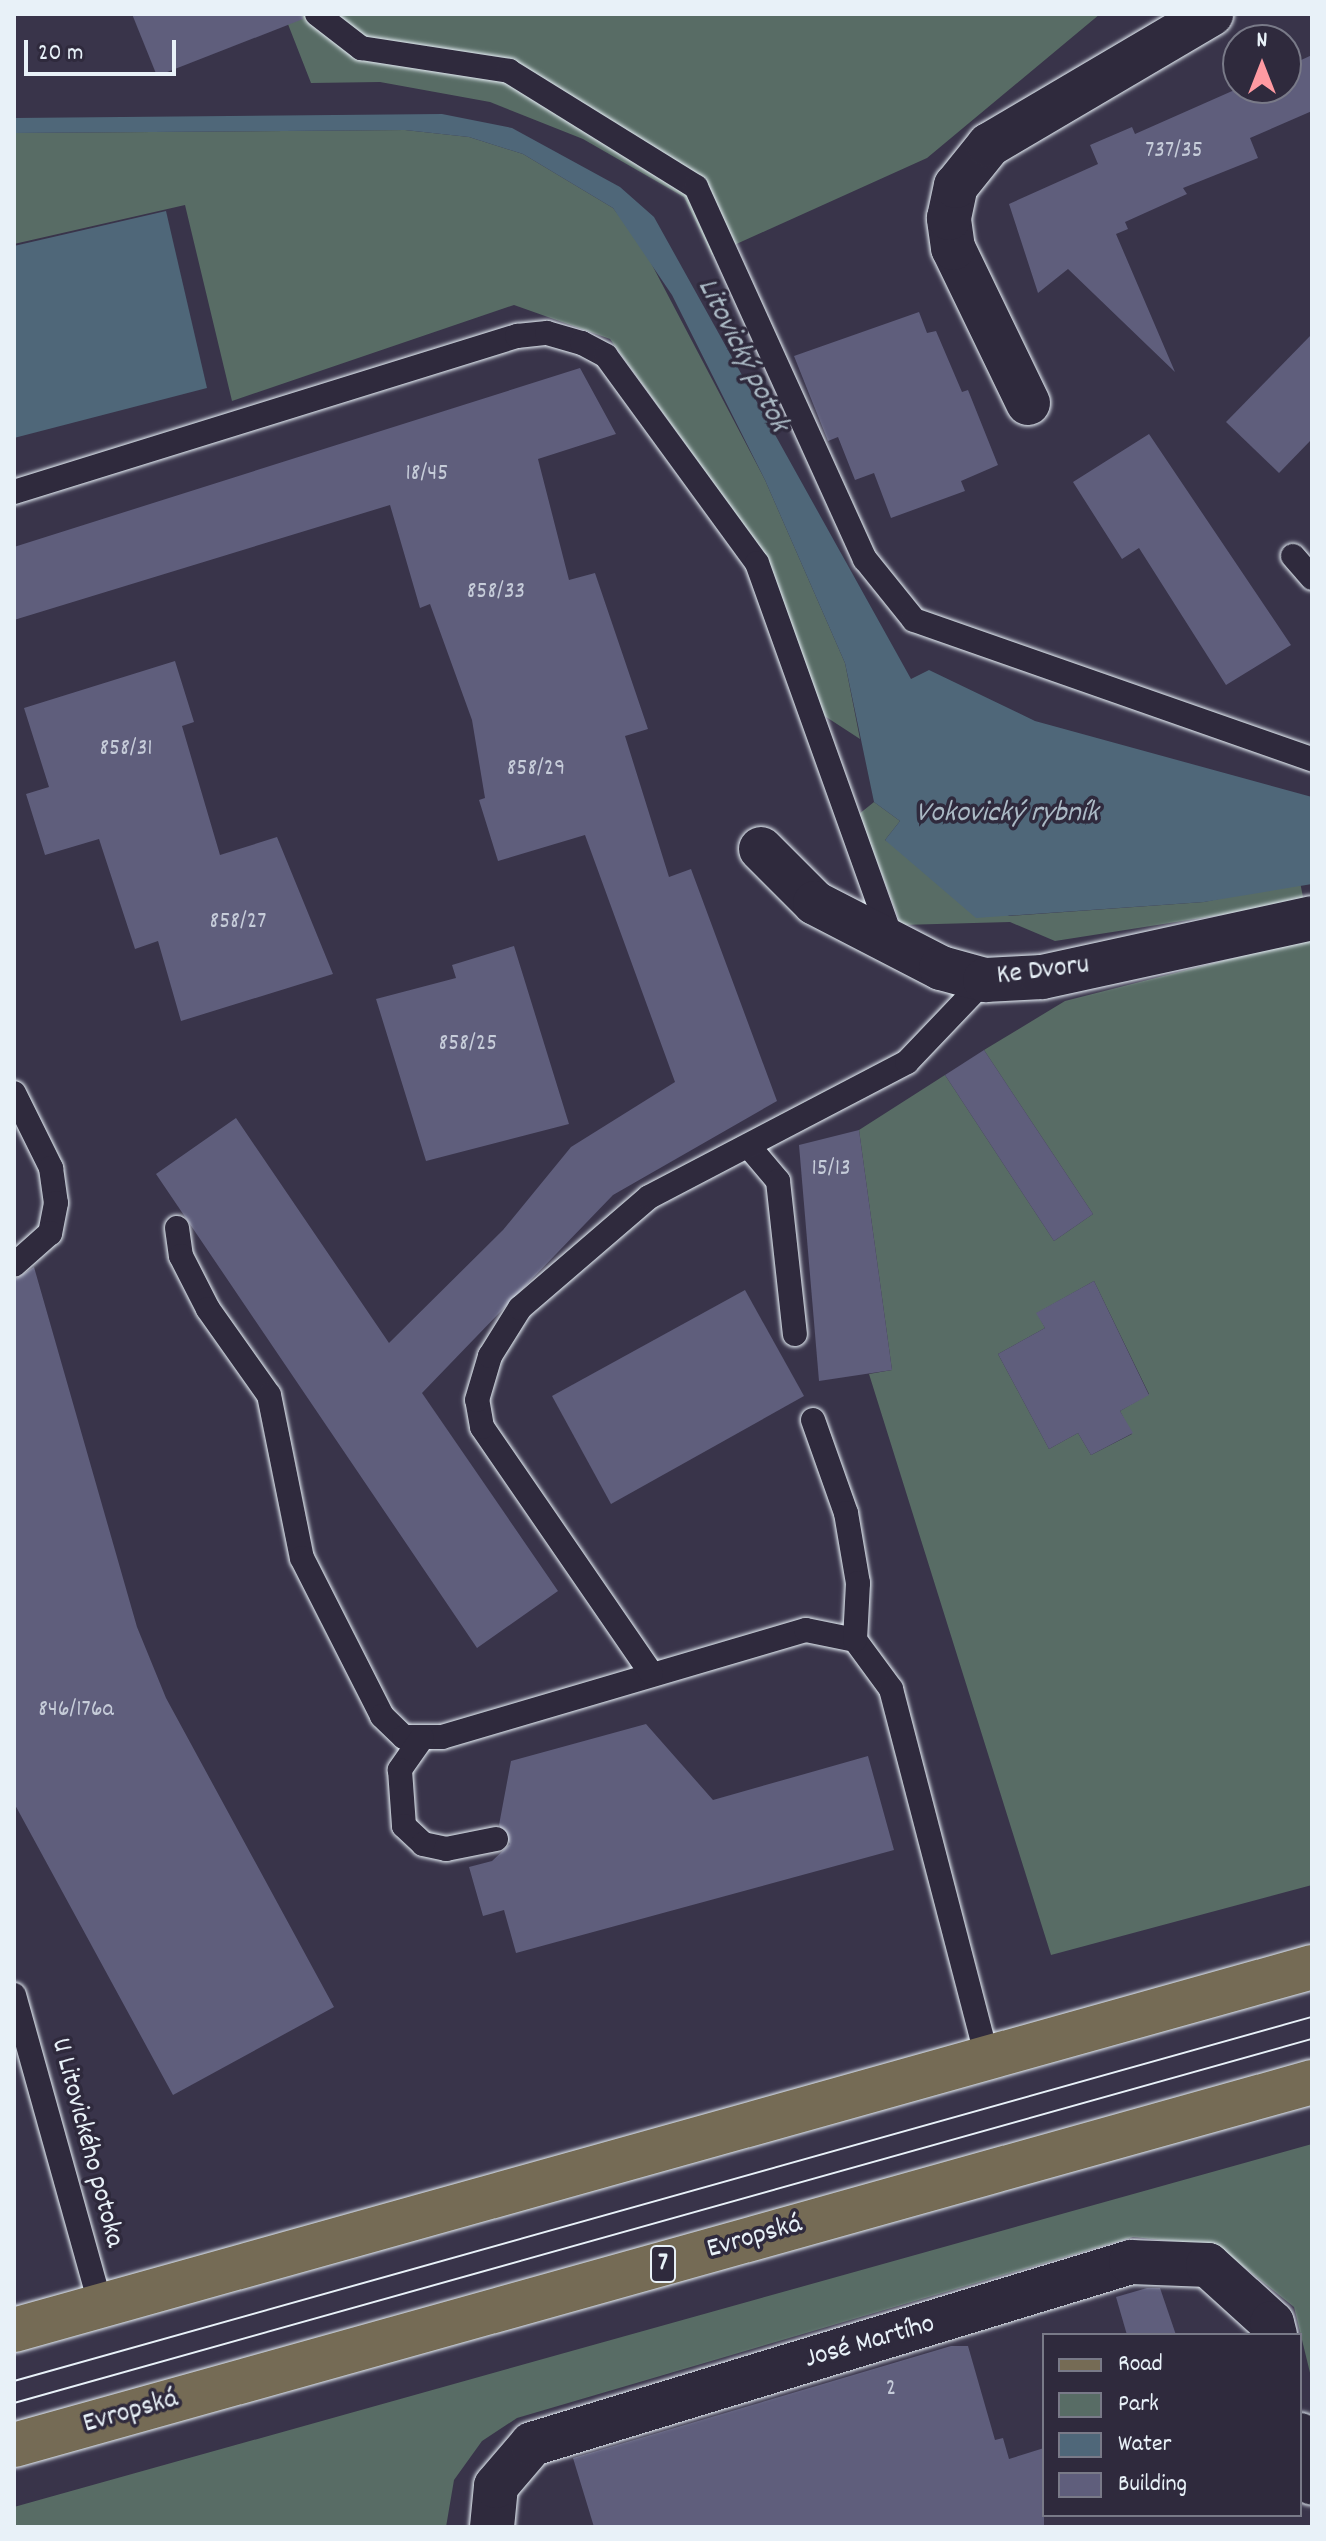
<!DOCTYPE html>
<html>
<head>
<meta charset="utf-8">
<style>
	body { margin:0 }
	#map { position:relative; width:1326px; height:2541px; overflow:hidden; background:#39344a; font-family:Dekko,sans-serif }
	div>[style] { position:absolute }
	.green>* { inset:0; background:#586c65 }
	.water>* { inset:0; background:#4f6779 }
	.building>* { inset:0; background:#5f5e7c }
	.roads { filter:drop-shadow(0 0 2px #e8f1f8) drop-shadow(0 0 2px #e8f1f8) }
	.service>* { height:24px; margin:-12px; padding:0 12px; transform-origin:12px; border-radius:12px; background:#2f2a3d }
	.minor>* { height:44px; margin:-22px; padding:0 22px; transform-origin:22px; border-radius:22px; background:#2f2a3d }
	.primary>* { height:44px; margin:-22px; padding:0 22px; transform-origin:22px; border-radius:22px; background:#756b55 }
	.tram>* { height:2px; margin:-1px; padding:0 1px; transform-origin:1px; border-radius:1px; background:#e8f1f8 }
	span { translate:-50% -50%; white-space:nowrap; text-align:center; line-height:1.15; -webkit-text-stroke:7px #2f2a3d; paint-order:stroke }
	.number-label { font-size:24px; color:#c6ccd9 }
	.number-label span { -webkit-text-stroke-width:0 }
	.shield-label span { padding:2px 6px; background:#2f2a3d; border:2px solid; border-radius:6px; -webkit-text-stroke-width:0 }
	.shield-label { font-size:26px; color:#e8f1f8; font-weight:700 }
	.street-label { font-size:28px; color:#e8f1f8 }
	.water-label { font-size:30px; color:#abbac5; font-style:italic }
	.frame { position:absolute; inset:0; border:16px solid #e8f1f8; pointer-events:none }
	.legend { position:absolute; left:1042px; top:2333px; width:260px; height:184px; box-sizing:border-box; background:#2f2a3d; border:2px solid #797a88; margin:0; padding:10px 14px; list-style:none; font-size:24px; color:#e8f1f8 }
	.legend li { display:flex; align-items:center; gap:16px; height:40px }
	.legend b { width:40px; border:2px solid #797a88 }
	.north { position:absolute; left:1222px; top:24px; width:80px; height:80px; box-sizing:border-box; background:#2f2a3d; border:2px solid #797a88; border-radius:50%; rotate:0deg; font-size:22px; font-weight:700; line-height:32px; text-align:center; color:#e8f1f8 }
	.north::after { content:''; display:block; margin:auto; width:28px; height:36px; background:#ff9aa2; clip-path:polygon(50% 0,100% 100%,50% 72%,0 100%) }
	.scale { position:absolute; left:24px; top:40px; width:152px; height:36px; box-sizing:border-box; border:4px solid #e8f1f8; border-top:0; padding-left:10px; font-size:24px; line-height:28px; white-space:nowrap; color:#e8f1f8; -webkit-text-stroke:6px #2f2a3d; paint-order:stroke }
</style>
</head>
<body>
<div id="map">
	<div class="green">
		<div style="clip-path:polygon(284px 14px,1100px 14px,927px 158px,712px 255px,684px 197px,583px 139px,490px 102px,380px 82px,311px 83px)"></div>
		<div style="clip-path:polygon(405px 130px,469px 137px,523px 154px,613px 208px,641px 244px,765px 480px,845px 663px,860px 739px,817px 711px,732px 509px,610px 339px,514px 305px,232px 401px,185px 205px,14px 244px,14px 133px)"></div>
		<div style="clip-path:polygon(874px 802px,900px 821px,885px 840px,1009px 916px,1204px 902px,1300px 882px,1304px 902px,1055px 941px,1010px 922px,901px 925px,859px 814px)"></div>
		<div style="clip-path:polygon(evenodd,1312px 938px,1312px 1885px,1051px 1955px,869px 1374px,892px 1370px,859px 1130px,945px 1075px,1054px 1241px,1093px 1214px,984px 1050px,1065px 1001px,1312px 938px,1094px 1281px,1149px 1394px,1120px 1411px,1132px 1434px,1091px 1455px,1078px 1433px,1049px 1449px,998px 1354px,1045px 1328px,1037px 1313px,1094px 1281px)"></div>
		<div style="clip-path:polygon(1312px 2144px,1312px 2381px,1294px 2307px,1218px 2246px,1133px 2237px,517px 2418px,482px 2441px,454px 2480px,446px 2527px,14px 2527px,14px 2507px)"></div>
	</div>
	<div class="water">
		<div style="clip-path:polygon(442px 114px,512px 128px,620px 187px,654px 217px,911px 679px,929px 670px,1035px 721px,1312px 797px,1312px 884px,1204px 902px,976px 918px,885px 840px,900px 821px,874px 802px,845px 663px,765px 480px,672px 295px,613px 208px,523px 154px,469px 137px,405px 130px,14px 133px,14px 118px)"></div>
		<div style="clip-path:polygon(166px 211px,207px 388px,14px 438px,14px 246px)"></div>
	</div>
	<div class="building">
		<div style="clip-path:polygon(132px 14px,302px 14px,303px 19px,157px 76px)"></div>
		<div style="clip-path:polygon(1312px 55px,1312px 111px,1250px 138px,1258px 158px,1183px 188px,1187px 194px,1125px 222px,1128px 229px,1116px 234px,1175px 372px,1068px 269px,1038px 293px,1009px 204px,1098px 164px,1090px 145px,1132px 127px,1135px 134px,1239px 88px,1286px 88px,1286px 67px)"></div>
		<div style="clip-path:polygon(919px 312px,927px 333px,936px 331px,962px 392px,968px 390px,998px 465px,961px 481px,965px 491px,891px 518px,874px 473px,855px 480px,838px 437px,828px 441px,794px 356px)"></div>
		<div style="clip-path:polygon(1312px 334px,1312px 439px,1279px 473px,1226px 422px)"></div>
		<div style="clip-path:polygon(580px 368px,616px 434px,538px 459px,569px 580px,595px 573px,648px 729px,625px 736px,669px 877px,691px 869px,777px 1101px,613px 1195px,422px 1393px,558px 1591px,477px 1648px,156px 1174px,236px 1118px,389px 1343px,503px 1230px,571px 1147px,675px 1082px,585px 835px,498px 861px,479px 800px,485px 798px,472px 720px,430px 604px,420px 608px,390px 505px,14px 620px,14px 547px)"></div>
		<div style="clip-path:polygon(1149px 434px,1291px 645px,1226px 685px,1139px 548px,1122px 559px,1073px 482px)"></div>
		<div style="clip-path:polygon(175px 661px,194px 722px,182px 726px,220px 855px,277px 837px,333px 974px,181px 1021px,158px 941px,135px 949px,99px 839px,45px 855px,26px 794px,49px 787px,24px 708px)"></div>
		<div style="clip-path:polygon(514px 946px,569px 1124px,426px 1161px,376px 999px,456px 978px,452px 965px)"></div>
		<div style="clip-path:polygon(984px 1050px,1093px 1214px,1054px 1241px,945px 1075px)"></div>
		<div style="clip-path:polygon(859px 1130px,892px 1370px,819px 1381px,799px 1145px)"></div>
		<div style="clip-path:polygon(34px 1267px,137px 1627px,166px 1698px,334px 2007px,173px 2095px,14px 1803px,14px 1280px)"></div>
		<div style="clip-path:polygon(1094px 1281px,1149px 1395px,1120px 1411px,1133px 1433px,1091px 1455px,1078px 1433px,1049px 1449px,998px 1354px,1045px 1328px,1036px 1313px)"></div>
		<div style="clip-path:polygon(745px 1290px,804px 1396px,611px 1504px,552px 1396px)"></div>
		<div style="clip-path:polygon(646px 1724px,713px 1800px,868px 1756px,894px 1850px,516px 1953px,504px 1910px,483px 1916px,469px 1867px,492px 1861px,510px 1844px,499px 1825px,511px 1761px)"></div>
		<div style="clip-path:polygon(1147px 2288px,1160px 2288px,1176px 2335px,1127px 2335px,1116px 2297px)"></div>
		<div style="clip-path:polygon(951px 2346px,968px 2346px,995px 2440px,1003px 2438px,1009px 2459px,1044px 2448px,1044px 2527px,594px 2527px,573px 2458px)"></div>
	</div>
	<div class="roads">
		<div class="service">
			<div style="left:317px;top:14px;width:56px;rotate:37.7deg"></div>
			<div style="left:361px;top:48px;width:150px;rotate:8.8deg"></div>
			<div style="left:509px;top:71px;width:220px;rotate:31.8deg"></div>
			<div style="left:696px;top:187px;width:409px;rotate:65.6deg"></div>
			<div style="left:865px;top:559px;width:78px;rotate:51.2deg"></div>
			<div style="left:914px;top:620px;width:422px;rotate:19.3deg"></div>
			<div style="left:14px;top:492px;width:527px;rotate:-17.23deg"></div>
			<div style="left:517px;top:336px;width:30px;rotate:-6deg"></div>
			<div style="left:547px;top:333px;width:36px;rotate:16deg"></div>
			<div style="left:582px;top:343px;width:27px;rotate:28deg"></div>
			<div style="left:606px;top:356px;width:256px;rotate:53.9deg"></div>
			<div style="left:757px;top:563px;width:400px;rotate:70.3deg"></div>
			<div style="left:1293px;top:556px;width:29px;rotate:49deg"></div>
			<div style="left:14px;top:1093px;width:84px;rotate:63.7deg"></div>
			<div style="left:51px;top:1168px;width:35px;rotate:82deg"></div>
			<div style="left:56px;top:1203px;width:31px;rotate:101deg"></div>
			<div style="left:50px;top:1233px;width:48px;rotate:138.4deg"></div>
			<div style="left:751px;top:1149px;width:42px;rotate:49.8deg"></div>
			<div style="left:778px;top:1181px;width:154px;rotate:83.7deg"></div>
			<div style="left:177px;top:1228px;width:28px;rotate:82deg"></div>
			<div style="left:181px;top:1256px;width:59px;rotate:63deg"></div>
			<div style="left:208px;top:1309px;width:105px;rotate:54.7deg"></div>
			<div style="left:269px;top:1395px;width:166px;rotate:78.6deg"></div>
			<div style="left:302px;top:1558px;width:177px;rotate:63.1deg"></div>
			<div style="left:382px;top:1716px;width:30px;rotate:44deg"></div>
			<div style="left:404px;top:1737px;width:38px"></div>
			<div style="left:442px;top:1737px;width:379px;rotate:-16.4deg"></div>
			<div style="left:806px;top:1630px;width:50px;rotate:11.5deg"></div>
			<div style="left:855px;top:1640px;width:61px;rotate:53.7deg"></div>
			<div style="left:891px;top:1689px;width:381px;rotate:75.4deg"></div>
			<div style="left:813px;top:1420px;width:99px;rotate:70.5deg"></div>
			<div style="left:846px;top:1513px;width:71px;rotate:80.3deg"></div>
			<div style="left:858px;top:1583px;width:57px;rotate:93deg"></div>
			<div style="left:651px;top:1673px;width:298px;rotate:-124.5deg"></div>
			<div style="left:482px;top:1427px;width:27px;rotate:-100deg"></div>
			<div style="left:477px;top:1400px;width:46px;rotate:-73.5deg"></div>
			<div style="left:490px;top:1356px;width:57px;rotate:-58deg"></div>
			<div style="left:520px;top:1308px;width:170px;rotate:-40.7deg"></div>
			<div style="left:649px;top:1197px;width:291px;rotate:-27.6deg"></div>
			<div style="left:907px;top:1062px;width:113px;rotate:-46.4deg"></div>
			<div style="left:422px;top:1738px;width:39px;rotate:125deg"></div>
			<div style="left:400px;top:1770px;width:56px;rotate:85.9deg"></div>
			<div style="left:404px;top:1826px;width:26px;rotate:43deg"></div>
			<div style="left:423px;top:1844px;width:24px;rotate:12deg"></div>
			<div style="left:446px;top:1849px;width:51px;rotate:-11.3deg"></div>
			<div style="left:14px;top:1995px;width:323px;rotate:74.4deg"></div>
		</div>
		<div class="minor">
			<div style="left:1028px;top:403px;width:172px;rotate:-115.8deg"></div>
			<div style="left:953px;top:248px;width:30px;rotate:-98deg"></div>
			<div style="left:949px;top:218px;width:33px;rotate:-78deg"></div>
			<div style="left:956px;top:186px;width:53px;rotate:-51.2deg"></div>
			<div style="left:989px;top:145px;width:258px;rotate:-30.5deg"></div>
			<div style="left:761px;top:849px;width:76px;rotate:45deg"></div>
			<div style="left:815px;top:903px;width:142px;rotate:27.3deg"></div>
			<div style="left:941px;top:968px;width:46px;rotate:15.3deg"></div>
			<div style="left:985px;top:980px;width:57px;rotate:-3deg"></div>
			<div style="left:1042px;top:977px;width:276px;rotate:-12.3deg"></div>
			<div style="left:1300px;top:2435px;width:49px;rotate:76deg"></div>
			<div style="left:492px;top:2527px;width:41px;rotate:-84.4deg"></div>
			<div style="left:496px;top:2486px;width:55px;rotate:-49.4deg"></div>
			<div style="left:532px;top:2444px;width:626px;rotate:-16.9deg"></div>
			<div style="left:1131px;top:2262px;width:77px;rotate:2.2deg"></div>
			<div style="left:1208px;top:2265px;width:86px;rotate:42.2deg"></div>
			<div style="left:1272px;top:2323px;width:12px;rotate:76deg"></div>
		</div>
		<div class="primary">
			<div style="left:14px;top:2330px;width:1348px;rotate:-15.62deg"></div>
			<div style="left:14px;top:2445px;width:1348px;rotate:-15.62deg"></div>
		</div>
	</div>
	<div class="tram">
		<div style="left:14px;top:2381px;width:1348px;rotate:-15.67deg"></div>
		<div style="left:14px;top:2403px;width:1348px;rotate:-15.67deg"></div>
	</div>
	<div class="number-label">
		<span style="left:1174px;top:152px">737/35</span>
		<span style="left:427px;top:475px">18/45</span>
		<span style="left:496px;top:593px">858/33</span>
		<span style="left:126px;top:750px">858/31</span>
		<span style="left:536px;top:770px">858/29</span>
		<span style="left:238px;top:923px">858/27</span>
		<span style="left:468px;top:1045px">858/25</span>
		<span style="left:831px;top:1170px">15/13</span>
		<span style="left:76px;top:1711px">846/176a</span>
		<span style="left:891px;top:2390px">2</span>
	</div>
	<div class="shield-label">
		<span style="left:663px;top:2264px">7</span>
	</div>
	<div class="street-label">
		<span style="left:1043px;top:972px;rotate:-7deg">Ke Dvoru</span>
		<span style="left:86px;top:2143px;rotate:75deg">U Litovického potoka</span>
		<span style="left:755px;top:2238px;rotate:-16deg">Evropská</span>
		<span style="left:870px;top:2343px;rotate:-16deg">José Martího</span>
		<span style="left:131px;top:2413px;rotate:-16deg">Evropská</span>
	</div>
	<div class="water-label">
		<span style="left:741px;top:356px;rotate:63deg">Litovický potok</span>
		<span style="left:1007px;top:815px">Vokovický rybník</span>
	</div>
	<div class="frame"></div>
	<ul class="legend">
	<li><b style="height:10px;background:#756b55"></b>Road</li>
	<li><b style="height:22px;background:#586c65"></b>Park</li>
	<li><b style="height:22px;background:#4f6779"></b>Water</li>
	<li><b style="height:22px;background:#5f5e7c"></b>Building</li>
	</ul>
	<div class="north">N</div>
	<div class="scale">20 m</div>
</div>
</body>
</html>
